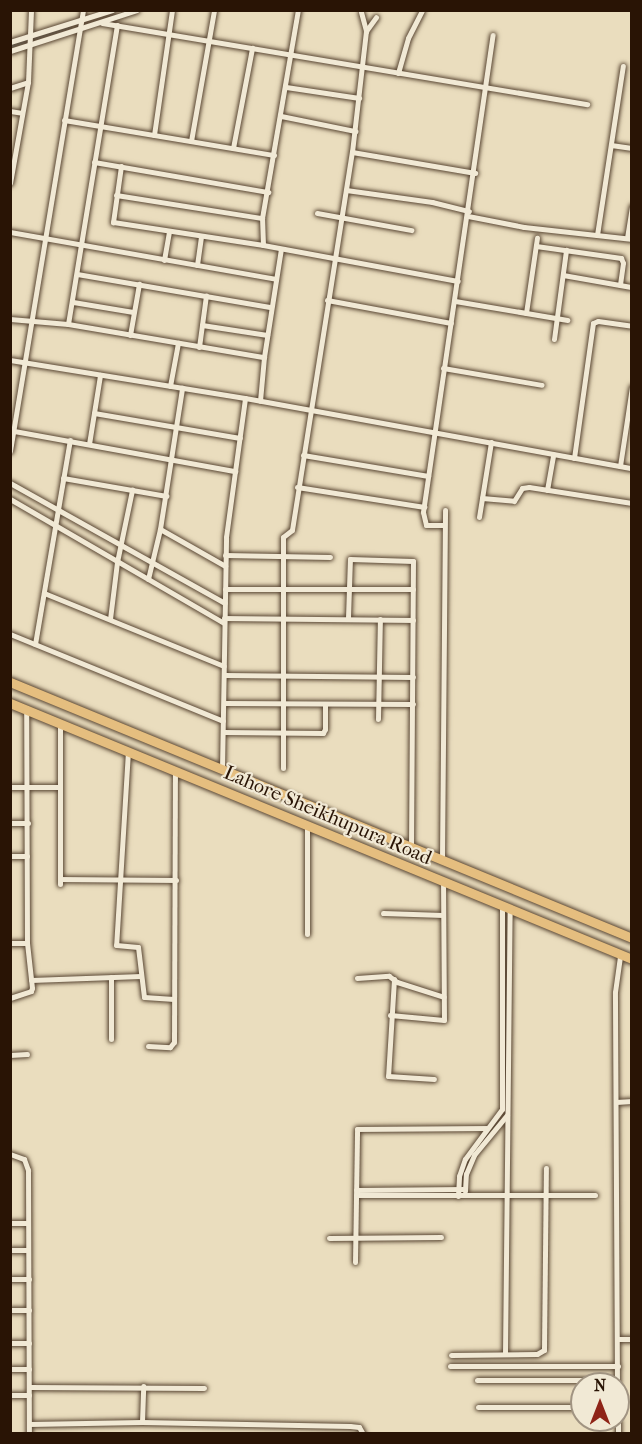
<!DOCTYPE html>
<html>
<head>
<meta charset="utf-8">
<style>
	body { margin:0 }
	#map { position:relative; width:642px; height:1444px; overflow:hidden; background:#eaddbe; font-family:"IM FELL French Canon",serif }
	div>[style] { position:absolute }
	.canal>* { height:6px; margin:-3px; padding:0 3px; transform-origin:3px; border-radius:3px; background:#9db9bc }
	.roads { filter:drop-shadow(0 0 2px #594633) drop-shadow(0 0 2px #594633) }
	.minor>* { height:5px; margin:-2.5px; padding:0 2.5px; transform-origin:2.5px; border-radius:2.5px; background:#f1e9d5 }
	.trunk>* { height:9px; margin:-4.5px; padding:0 4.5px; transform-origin:4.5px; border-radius:4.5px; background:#e5be7f }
	span { translate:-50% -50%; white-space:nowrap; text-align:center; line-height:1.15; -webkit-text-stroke:4.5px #f1e9d5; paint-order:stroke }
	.street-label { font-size:20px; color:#291405 }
	.frame { position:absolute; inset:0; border:12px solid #291405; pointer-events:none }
	.north { position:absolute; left:570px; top:1372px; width:60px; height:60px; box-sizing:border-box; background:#f1e9d5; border:2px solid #a19482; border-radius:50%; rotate:0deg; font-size:16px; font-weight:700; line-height:24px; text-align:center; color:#291405 }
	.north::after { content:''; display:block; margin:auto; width:21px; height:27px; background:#8f2418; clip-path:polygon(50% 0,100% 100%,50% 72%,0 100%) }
</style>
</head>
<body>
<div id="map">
	<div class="canal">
		<div style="left:10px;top:45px;width:62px;rotate:-17.9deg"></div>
	</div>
	<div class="roads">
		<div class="minor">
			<div style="left:361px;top:12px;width:20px;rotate:75deg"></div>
			<div style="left:102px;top:23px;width:492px;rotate:9.5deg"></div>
			<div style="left:10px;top:42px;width:107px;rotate:-17.4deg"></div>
			<div style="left:10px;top:51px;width:133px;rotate:-17.9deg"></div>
			<div style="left:398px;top:73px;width:36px;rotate:-74deg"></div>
			<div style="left:408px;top:38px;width:31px;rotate:-63deg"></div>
			<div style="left:286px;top:87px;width:74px;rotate:8.6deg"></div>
			<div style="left:10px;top:88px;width:19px;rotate:-18deg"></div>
			<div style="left:10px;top:111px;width:12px;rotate:9deg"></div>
			<div style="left:281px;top:116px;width:76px;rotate:11.5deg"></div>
			<div style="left:64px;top:120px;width:213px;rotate:9.5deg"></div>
			<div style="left:154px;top:135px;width:126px;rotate:-81.8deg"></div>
			<div style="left:191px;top:141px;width:133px;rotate:-80deg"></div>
			<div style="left:611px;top:145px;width:21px;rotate:8deg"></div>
			<div style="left:233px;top:148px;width:102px;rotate:-79.2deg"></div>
			<div style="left:352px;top:152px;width:125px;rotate:9.7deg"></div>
			<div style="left:94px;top:162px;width:177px;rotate:9.8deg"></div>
			<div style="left:121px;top:166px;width:57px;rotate:98.1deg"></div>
			<div style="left:113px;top:222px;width:152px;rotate:8.7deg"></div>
			<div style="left:263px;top:245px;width:198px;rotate:10.5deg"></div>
			<div style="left:10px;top:183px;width:103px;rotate:-79.9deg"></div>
			<div style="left:28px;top:82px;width:72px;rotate:-87.6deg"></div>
			<div style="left:346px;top:190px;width:87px;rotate:7.9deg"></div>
			<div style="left:432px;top:202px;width:38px;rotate:14deg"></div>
			<div style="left:116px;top:195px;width:148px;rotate:9deg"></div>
			<div style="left:317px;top:213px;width:96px;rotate:10.3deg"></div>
			<div style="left:468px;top:216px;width:57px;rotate:11.1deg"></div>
			<div style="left:524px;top:227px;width:109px;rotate:6.3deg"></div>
			<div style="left:10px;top:232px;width:270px;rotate:10deg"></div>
			<div style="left:597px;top:235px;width:171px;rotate:-81.3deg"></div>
			<div style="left:627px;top:238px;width:32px;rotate:-81deg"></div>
			<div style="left:263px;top:245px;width:27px;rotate:-92deg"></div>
			<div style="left:262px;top:218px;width:211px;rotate:-80.2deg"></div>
			<div style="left:536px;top:246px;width:86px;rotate:8deg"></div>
			<div style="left:621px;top:258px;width:5px;rotate:68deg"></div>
			<div style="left:623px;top:263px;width:22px;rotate:98deg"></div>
			<div style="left:164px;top:260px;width:28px;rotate:-80deg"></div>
			<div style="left:197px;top:265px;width:29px;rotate:-82deg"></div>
			<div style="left:77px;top:274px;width:197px;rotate:9.7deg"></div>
			<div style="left:563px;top:275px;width:69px;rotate:10deg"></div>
			<div style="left:327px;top:300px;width:126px;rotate:10.5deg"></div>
			<div style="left:455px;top:301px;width:114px;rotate:9.6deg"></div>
			<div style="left:73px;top:302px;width:61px;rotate:9.5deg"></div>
			<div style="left:526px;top:313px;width:76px;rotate:-81.7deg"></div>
			<div style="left:10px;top:319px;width:58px;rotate:4.9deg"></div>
			<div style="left:68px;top:324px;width:199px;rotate:9.6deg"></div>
			<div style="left:264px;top:357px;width:44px;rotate:95.2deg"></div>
			<div style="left:68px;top:324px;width:303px;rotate:-80.7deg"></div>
			<div style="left:202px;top:325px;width:66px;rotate:8.7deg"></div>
			<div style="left:130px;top:335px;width:52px;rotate:-80deg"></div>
			<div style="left:554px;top:339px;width:90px;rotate:-82.3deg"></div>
			<div style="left:199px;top:347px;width:52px;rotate:-82.3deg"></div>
			<div style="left:264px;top:357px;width:109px;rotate:-81.1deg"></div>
			<div style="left:10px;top:360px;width:238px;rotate:9.2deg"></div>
			<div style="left:245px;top:398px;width:393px;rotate:10.3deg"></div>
			<div style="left:443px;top:368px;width:100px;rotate:9.7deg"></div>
			<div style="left:170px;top:386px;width:44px;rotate:-79.5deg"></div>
			<div style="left:94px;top:413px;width:148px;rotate:9.7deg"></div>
			<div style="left:14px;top:431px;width:225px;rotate:10.3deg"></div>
			<div style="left:89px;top:444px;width:70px;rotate:-80.9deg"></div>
			<div style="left:10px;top:451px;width:447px;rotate:-80.6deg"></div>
			<div style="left:303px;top:455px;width:127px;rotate:9.5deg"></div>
			<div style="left:574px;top:458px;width:136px;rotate:-82deg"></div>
			<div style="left:593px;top:323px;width:5px;rotate:-22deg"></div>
			<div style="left:598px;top:321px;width:34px;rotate:8deg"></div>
			<div style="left:620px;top:466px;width:80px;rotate:-81.4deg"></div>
			<div style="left:63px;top:478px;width:105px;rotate:9.9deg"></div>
			<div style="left:10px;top:483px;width:246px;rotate:29.2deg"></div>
			<div style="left:297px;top:487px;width:129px;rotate:8.9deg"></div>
			<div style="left:547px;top:490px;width:36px;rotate:-80deg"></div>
			<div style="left:482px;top:498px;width:32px;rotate:5deg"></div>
			<div style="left:514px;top:501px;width:15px;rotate:-58deg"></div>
			<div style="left:522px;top:488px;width:7px;rotate:-8deg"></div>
			<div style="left:529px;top:487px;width:104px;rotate:8.8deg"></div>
			<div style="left:10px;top:499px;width:247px;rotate:30.1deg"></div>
			<div style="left:479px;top:517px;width:76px;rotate:-80.9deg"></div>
			<div style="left:444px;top:525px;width:18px;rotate:180deg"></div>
			<div style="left:426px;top:525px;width:13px;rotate:-103deg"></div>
			<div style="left:423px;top:512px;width:482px;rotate:-81.7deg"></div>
			<div style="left:160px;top:529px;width:75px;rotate:29.6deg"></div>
			<div style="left:225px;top:555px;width:105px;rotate:1.1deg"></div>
			<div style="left:148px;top:579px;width:51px;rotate:-76.5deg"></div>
			<div style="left:160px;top:529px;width:143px;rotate:-81.1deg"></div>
			<div style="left:225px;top:589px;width:188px"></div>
			<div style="left:44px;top:593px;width:194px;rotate:22.1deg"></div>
			<div style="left:224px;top:618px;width:189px;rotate:0.6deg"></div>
			<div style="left:348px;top:618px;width:59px;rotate:-88.1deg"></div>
			<div style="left:350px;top:559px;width:63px;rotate:1.8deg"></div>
			<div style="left:413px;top:561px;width:286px;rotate:90.4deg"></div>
			<div style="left:110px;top:619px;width:57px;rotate:-83deg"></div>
			<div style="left:117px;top:562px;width:74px;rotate:-78.2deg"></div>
			<div style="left:10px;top:634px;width:230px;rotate:22.2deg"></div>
			<div style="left:35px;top:644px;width:207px;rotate:-80.3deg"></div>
			<div style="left:224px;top:675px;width:189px;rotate:0.6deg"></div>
			<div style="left:224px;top:703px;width:189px;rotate:0.3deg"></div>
			<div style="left:378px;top:719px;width:100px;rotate:-88.9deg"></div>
			<div style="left:223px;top:732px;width:100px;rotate:0.6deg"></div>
			<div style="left:323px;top:733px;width:4px;rotate:-63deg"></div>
			<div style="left:325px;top:729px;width:25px;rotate:-90deg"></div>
			<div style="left:128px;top:751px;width:194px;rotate:93.5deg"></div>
			<div style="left:116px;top:945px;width:22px;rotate:5deg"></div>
			<div style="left:138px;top:947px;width:50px;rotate:83.2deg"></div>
			<div style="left:144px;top:997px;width:30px;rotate:4deg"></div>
			<div style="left:283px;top:768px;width:231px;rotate:-90deg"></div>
			<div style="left:283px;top:537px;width:11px;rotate:-38deg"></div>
			<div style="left:292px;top:530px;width:383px;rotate:-81deg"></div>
			<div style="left:352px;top:152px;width:122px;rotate:-83.4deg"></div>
			<div style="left:366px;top:31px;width:17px;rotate:-54deg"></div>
			<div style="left:222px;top:770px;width:233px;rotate:-89deg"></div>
			<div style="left:226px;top:537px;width:140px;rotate:-82.2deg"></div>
			<div style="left:10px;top:787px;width:49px"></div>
			<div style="left:10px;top:823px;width:18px"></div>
			<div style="left:10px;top:856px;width:17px"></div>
			<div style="left:442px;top:859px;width:349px;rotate:-89.5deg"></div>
			<div style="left:60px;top:879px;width:116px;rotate:0.5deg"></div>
			<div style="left:60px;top:884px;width:161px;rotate:-90deg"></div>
			<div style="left:383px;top:913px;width:60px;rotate:1.9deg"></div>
			<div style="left:307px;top:934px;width:109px;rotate:-90deg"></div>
			<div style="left:10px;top:943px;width:17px"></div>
			<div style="left:357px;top:978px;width:32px;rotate:-4deg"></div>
			<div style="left:389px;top:976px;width:10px;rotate:37deg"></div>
			<div style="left:397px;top:982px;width:49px;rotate:17.7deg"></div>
			<div style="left:394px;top:979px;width:97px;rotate:93.5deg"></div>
			<div style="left:388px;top:1076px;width:46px;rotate:3.7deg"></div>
			<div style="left:31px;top:980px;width:110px;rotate:-2.1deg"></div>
			<div style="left:10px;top:998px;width:22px;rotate:-18deg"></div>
			<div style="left:31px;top:991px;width:3px;rotate:-72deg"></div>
			<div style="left:32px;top:988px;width:45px;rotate:-96.3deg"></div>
			<div style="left:27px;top:943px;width:234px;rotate:-90.2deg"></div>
			<div style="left:390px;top:1015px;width:54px;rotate:5.3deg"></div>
			<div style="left:444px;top:1020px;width:138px;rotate:-90.4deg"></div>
			<div style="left:111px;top:1039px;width:62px;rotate:-90deg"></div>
			<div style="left:148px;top:1046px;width:22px;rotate:3deg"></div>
			<div style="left:170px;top:1047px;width:6px;rotate:-51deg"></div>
			<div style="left:174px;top:1042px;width:272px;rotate:-89.8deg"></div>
			<div style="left:10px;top:1055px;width:17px;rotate:-3deg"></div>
			<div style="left:616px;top:1102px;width:16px;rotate:-4deg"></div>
			<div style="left:10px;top:1154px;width:15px;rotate:20deg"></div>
			<div style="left:24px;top:1159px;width:12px;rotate:70deg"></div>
			<div style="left:28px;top:1170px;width:264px;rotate:89.8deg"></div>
			<div style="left:356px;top:1190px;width:109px;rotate:-0.5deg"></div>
			<div style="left:465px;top:1191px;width:17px;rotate:-87deg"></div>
			<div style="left:466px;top:1174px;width:21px;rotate:-67deg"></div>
			<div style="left:474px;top:1155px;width:52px;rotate:-50.5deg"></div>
			<div style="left:356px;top:1195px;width:239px"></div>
			<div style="left:458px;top:1196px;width:20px;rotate:-87deg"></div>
			<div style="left:459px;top:1176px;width:18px;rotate:-71deg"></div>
			<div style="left:465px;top:1159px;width:62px;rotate:-53.5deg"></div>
			<div style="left:502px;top:1109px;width:203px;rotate:-90deg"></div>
			<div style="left:10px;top:1223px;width:18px"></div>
			<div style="left:329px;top:1238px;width:112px;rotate:-0.5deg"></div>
			<div style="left:10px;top:1250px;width:18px"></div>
			<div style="left:355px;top:1262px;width:133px;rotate:-89.1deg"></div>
			<div style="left:357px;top:1129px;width:130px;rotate:-0.4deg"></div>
			<div style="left:10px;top:1279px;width:19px"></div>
			<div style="left:10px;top:1310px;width:19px"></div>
			<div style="left:617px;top:1339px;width:15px"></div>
			<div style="left:10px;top:1343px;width:19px"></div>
			<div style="left:505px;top:1354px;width:444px;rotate:-89.4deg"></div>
			<div style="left:451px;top:1355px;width:86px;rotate:-0.7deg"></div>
			<div style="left:537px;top:1354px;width:8px;rotate:-30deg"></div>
			<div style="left:544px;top:1350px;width:182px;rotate:-89.4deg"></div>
			<div style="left:450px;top:1366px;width:168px"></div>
			<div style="left:10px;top:1369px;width:19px"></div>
			<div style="left:477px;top:1380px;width:140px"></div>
			<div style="left:617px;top:1384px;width:392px;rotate:-90.3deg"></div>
			<div style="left:615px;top:992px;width:37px;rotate:-82deg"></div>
			<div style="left:29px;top:1387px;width:175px;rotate:0.3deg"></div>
			<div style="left:10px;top:1395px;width:19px"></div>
			<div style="left:478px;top:1407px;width:104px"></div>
			<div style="left:142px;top:1422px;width:36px;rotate:-88deg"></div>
			<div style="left:29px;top:1424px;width:113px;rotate:-1deg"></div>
			<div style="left:142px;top:1422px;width:208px;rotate:1.1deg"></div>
			<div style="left:350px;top:1426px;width:9px;rotate:6deg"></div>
			<div style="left:359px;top:1427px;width:8px;rotate:60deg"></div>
			<div style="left:618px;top:1434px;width:14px;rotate:-90deg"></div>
		</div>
		<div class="trunk">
			<div style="left:10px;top:682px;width:673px;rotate:22.37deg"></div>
			<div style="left:10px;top:703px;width:673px;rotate:22.37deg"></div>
		</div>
	</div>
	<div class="street-label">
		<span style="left:328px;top:815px;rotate:23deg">Lahore Sheikhupura Road</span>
	</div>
	<div class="frame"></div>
	<div class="north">N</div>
</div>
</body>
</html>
